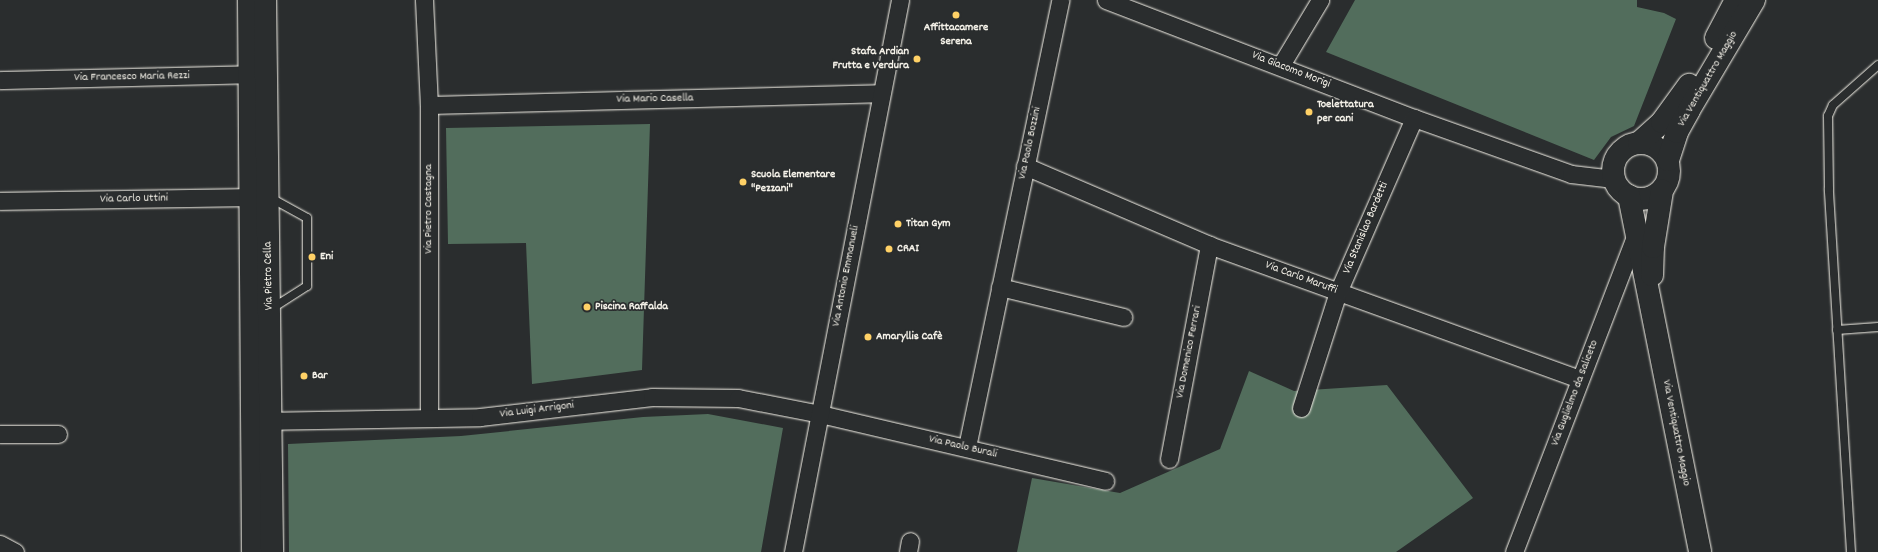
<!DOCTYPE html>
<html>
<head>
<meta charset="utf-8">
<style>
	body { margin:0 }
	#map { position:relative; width:1878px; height:552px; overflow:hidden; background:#2a2d2e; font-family:Dekko,sans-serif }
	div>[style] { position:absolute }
	.green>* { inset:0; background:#526d5c }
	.roads { filter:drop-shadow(0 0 1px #f4f1e8) drop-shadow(0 0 1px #f4f1e8) }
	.service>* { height:8px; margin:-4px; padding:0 4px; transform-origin:4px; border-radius:4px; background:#2a2d2e }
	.minor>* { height:17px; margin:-8.5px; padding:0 8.5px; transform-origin:8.5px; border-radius:8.5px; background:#2a2d2e }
	.secondary>* { height:22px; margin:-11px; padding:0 11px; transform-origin:11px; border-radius:11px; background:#2a2d2e }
	.secondary>.ring { margin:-11px; padding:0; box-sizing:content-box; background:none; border:22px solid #2a2d2e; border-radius:50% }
	.dots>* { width:11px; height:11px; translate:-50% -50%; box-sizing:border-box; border:2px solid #2a2d2e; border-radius:50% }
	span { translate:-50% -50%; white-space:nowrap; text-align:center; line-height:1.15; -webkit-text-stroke:3.5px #2a2d2e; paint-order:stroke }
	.poi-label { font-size:12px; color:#f4f1e8; font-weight:700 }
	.right { translate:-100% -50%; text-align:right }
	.left { translate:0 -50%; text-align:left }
	.street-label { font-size:12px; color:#f4f1e8 }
</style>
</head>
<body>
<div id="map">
	<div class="green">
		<div style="clip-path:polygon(1355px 0,1637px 0,1637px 7px,1664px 13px,1676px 19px,1634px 126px,1611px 137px,1594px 160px,1326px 52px)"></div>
		<div style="clip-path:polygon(650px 124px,642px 370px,532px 384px,526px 243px,448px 244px,446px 128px)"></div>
		<div style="clip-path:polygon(1249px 371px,1294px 391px,1387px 385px,1473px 498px,1396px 552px,1017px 552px,1032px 478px,1120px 493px,1220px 449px)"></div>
		<div style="clip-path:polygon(708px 414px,783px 428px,761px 552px,289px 552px,288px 444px,461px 436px,643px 417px)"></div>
	</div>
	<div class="roads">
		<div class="service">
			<div style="left:269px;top:197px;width:43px;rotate:28.9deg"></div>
			<div style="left:307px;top:218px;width:68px;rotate:90deg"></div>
			<div style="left:307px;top:286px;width:43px;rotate:147.4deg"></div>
			<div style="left:1837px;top:330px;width:41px;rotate:-4.2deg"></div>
			<div style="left:1851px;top:552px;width:364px;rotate:-93.5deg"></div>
			<div style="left:1829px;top:189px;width:73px;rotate:-90.8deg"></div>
			<div style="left:1828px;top:116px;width:12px;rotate:-66deg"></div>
			<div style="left:1833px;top:105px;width:60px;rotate:-41.6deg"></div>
		</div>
		<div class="minor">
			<div style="left:424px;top:0;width:105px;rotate:87.3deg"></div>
			<div style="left:429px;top:105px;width:312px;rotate:90deg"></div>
			<div style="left:1106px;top:0;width:330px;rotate:21deg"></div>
			<div style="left:1414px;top:118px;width:167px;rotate:19.6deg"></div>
			<div style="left:1571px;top:174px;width:43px;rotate:6.6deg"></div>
			<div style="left:1281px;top:65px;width:76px;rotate:-59deg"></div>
			<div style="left:0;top:80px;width:262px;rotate:-1.3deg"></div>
			<div style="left:429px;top:105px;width:451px;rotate:-1.5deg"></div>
			<div style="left:1025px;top:166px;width:200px;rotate:23.2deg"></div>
			<div style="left:1209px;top:245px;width:394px;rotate:19.9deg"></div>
			<div style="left:0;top:201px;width:262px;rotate:-0.9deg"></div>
			<div style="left:1000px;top:287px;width:127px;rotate:13.7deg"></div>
			<div style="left:1301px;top:408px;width:122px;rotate:-72.3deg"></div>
			<div style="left:1338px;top:292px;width:190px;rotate:-66.4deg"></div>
			<div style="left:259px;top:421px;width:221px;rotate:-1deg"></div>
			<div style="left:480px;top:417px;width:173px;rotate:-6.6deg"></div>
			<div style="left:652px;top:397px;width:86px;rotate:0.7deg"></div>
			<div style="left:738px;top:398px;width:84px;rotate:11deg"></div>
			<div style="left:820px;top:414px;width:293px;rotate:13.2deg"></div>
			<div style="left:0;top:434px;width:58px"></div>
			<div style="left:967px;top:447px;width:457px;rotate:-78.2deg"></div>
			<div style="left:1169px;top:459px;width:218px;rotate:-79.4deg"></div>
			<div style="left:0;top:544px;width:17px;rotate:28deg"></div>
			<div style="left:793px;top:552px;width:562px;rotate:-79.03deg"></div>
			<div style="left:908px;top:552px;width:11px;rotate:-80deg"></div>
			<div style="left:1514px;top:552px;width:340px;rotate:-69deg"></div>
		</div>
		<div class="secondary">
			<div style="left:249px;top:0;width:552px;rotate:89.58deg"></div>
			<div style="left:265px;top:0;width:552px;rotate:89.27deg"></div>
			<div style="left:1716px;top:38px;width:43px;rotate:-62.2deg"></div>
			<div class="ring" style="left:1613px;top:143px;width:34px;height:34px"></div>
			<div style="left:1639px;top:143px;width:31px;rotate:-42deg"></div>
			<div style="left:1662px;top:122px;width:46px;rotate:-53.9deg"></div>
			<div style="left:1668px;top:160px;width:29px;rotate:-72deg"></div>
			<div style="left:1677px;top:132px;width:25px;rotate:-61deg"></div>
			<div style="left:1689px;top:110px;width:128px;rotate:-59.4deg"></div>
			<div style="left:1629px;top:196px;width:363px;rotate:78.7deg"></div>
			<div style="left:1652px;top:275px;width:28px;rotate:-88deg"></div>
			<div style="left:1653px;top:247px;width:57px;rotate:-80.9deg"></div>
		</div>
	</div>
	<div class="dots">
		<div style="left:956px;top:15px;background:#ffd166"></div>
		<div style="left:917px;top:59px;background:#ffd166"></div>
		<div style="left:1309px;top:112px;background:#ffd166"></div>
		<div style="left:743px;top:182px;background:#ffd166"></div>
		<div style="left:898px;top:224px;background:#ffd166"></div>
		<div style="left:889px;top:249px;background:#ffd166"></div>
		<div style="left:312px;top:257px;background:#ffd166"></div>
		<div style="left:587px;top:307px;background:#ffd166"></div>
		<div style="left:868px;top:337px;background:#ffd166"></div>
		<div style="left:304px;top:376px;background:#ffd166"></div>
	</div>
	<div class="poi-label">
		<span style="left:956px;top:35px">Affittacamere<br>Serena</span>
		<span class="right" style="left:909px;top:59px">Stafa Ardian<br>Frutta e Verdura</span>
		<span class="left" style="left:1317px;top:112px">Toelettatura<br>per cani</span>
		<span class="left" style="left:751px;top:182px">Scuola Elementare<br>"Pezzani"</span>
		<span class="left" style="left:906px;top:224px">Titan Gym</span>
		<span class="left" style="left:897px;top:249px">CRAI</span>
		<span class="left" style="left:320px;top:257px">Eni</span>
		<span class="left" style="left:595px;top:307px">Piscina Raffalda</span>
		<span class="left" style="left:876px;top:337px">Amaryllis Cafè</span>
		<span class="left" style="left:312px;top:376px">Bar</span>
	</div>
	<div class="street-label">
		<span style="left:1291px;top:70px;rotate:21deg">Via Giacomo Morigi</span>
		<span style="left:132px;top:77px;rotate:-1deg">Via Francesco Maria Rezzi</span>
		<span style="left:1708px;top:79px;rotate:-60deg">Via Ventiquattro Maggio</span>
		<span style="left:655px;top:99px;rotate:-1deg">Via Mario Casella</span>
		<span style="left:1030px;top:143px;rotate:-78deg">Via Paolo Bozzini</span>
		<span style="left:134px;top:199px;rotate:-1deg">Via Carlo Uttini</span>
		<span style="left:429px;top:209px;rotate:-90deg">Via Pietro Castagna</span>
		<span style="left:1366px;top:228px;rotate:-67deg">Via Stanislao Bardetti</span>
		<span style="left:269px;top:276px;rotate:-91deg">Via Pietro Cella</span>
		<span style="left:846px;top:276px;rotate:-79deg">Via Antonio Emmanueli</span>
		<span style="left:1301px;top:278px;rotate:20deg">Via Carlo Maruffi</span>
		<span style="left:1189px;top:352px;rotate:-79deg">Via Domenico Ferrari</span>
		<span style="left:1575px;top:393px;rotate:-69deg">Via Guglielmo da Saliceto</span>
		<span style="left:537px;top:410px;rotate:-7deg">Via Luigi Arrigoni</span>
		<span style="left:1676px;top:433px;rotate:79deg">Via Ventiquattro Maggio</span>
		<span style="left:963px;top:447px;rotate:13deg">Via Paolo Burali</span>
	</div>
</div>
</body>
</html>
